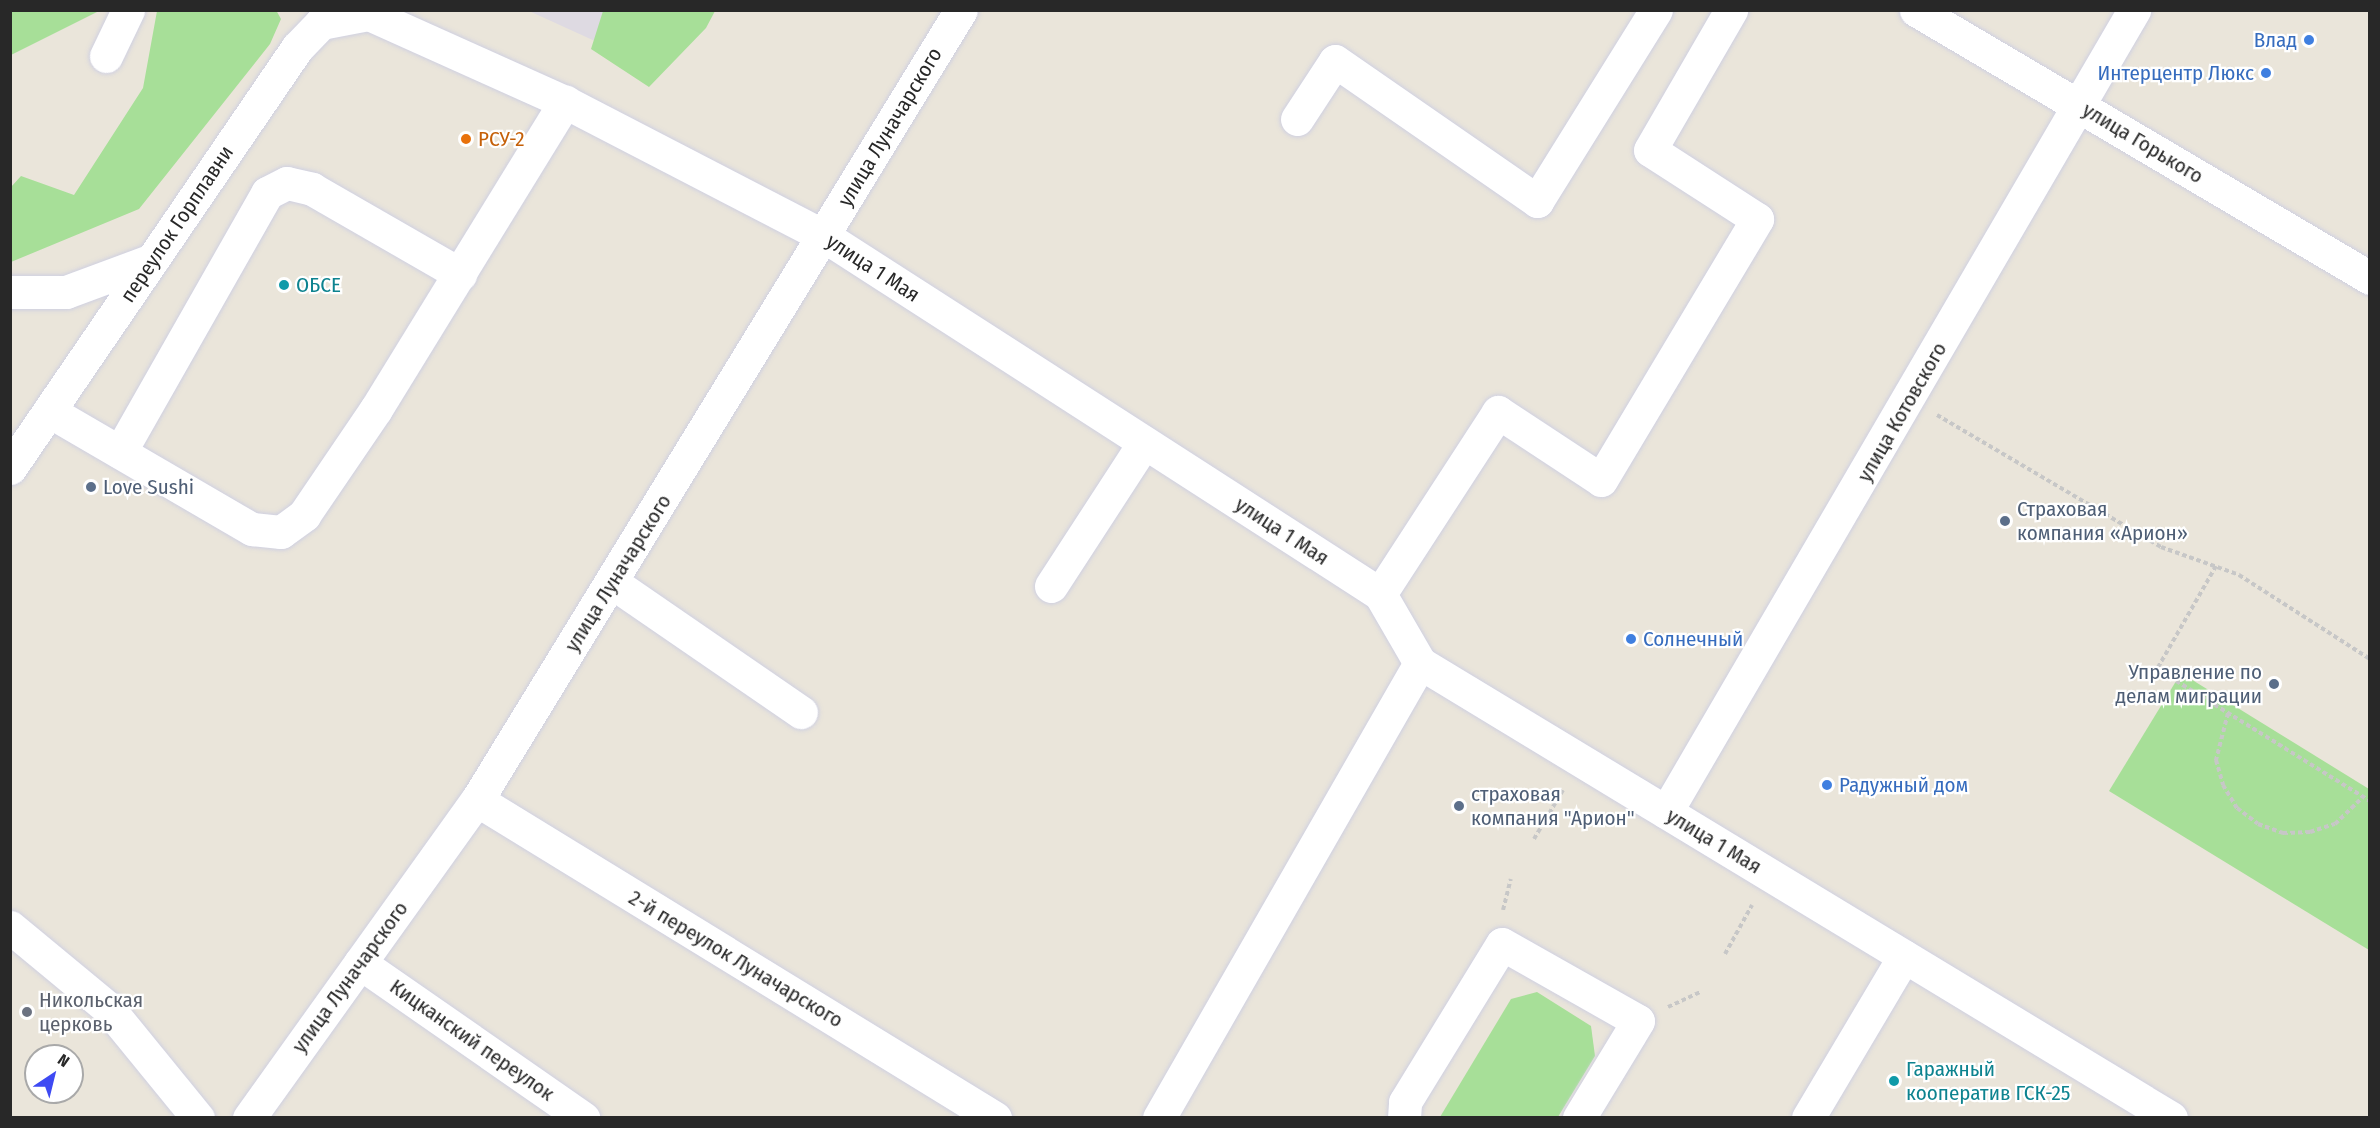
<!DOCTYPE html>
<html>
<head>
<meta charset="utf-8">
<style>
	body { margin:0 }
	#map { position:relative; width:2380px; height:1128px; overflow:hidden; background:#eae5da; font-family:"Fira Sans Condensed",sans-serif }
	div>[style] { position:absolute }
	.industrial>* { inset:0; background:#dedae2 }
	.green>* { inset:0; background:#a7df98 }
	.path>* { height:4px; margin-top:-2px; transform-origin:0; background:repeating-linear-gradient(90deg,#c7c7c7 0 4.5px,transparent 0 7.5px) }
	.roads { filter:drop-shadow(0 0 2px #cfd0e1) drop-shadow(0 0 2px #cfd0e1) }
	.minor>* { height:33px; margin:-16.5px; padding:0 16.5px; transform-origin:16.5px; border-radius:16.5px; background:#fff }
	.dots>* { width:16px; height:16px; translate:-50% -50%; box-sizing:border-box; border:3px solid #fff; border-radius:50% }
	span { translate:-50% -50%; white-space:nowrap; text-align:center; line-height:1.15; -webkit-text-stroke:4.5px #fff; paint-order:stroke }
	.shop-label { font-size:21px; color:#366cbe }
	.right { translate:-100% -50%; text-align:right }
	.left { translate:0 -50%; text-align:left }
	.street-label { font-size:21px; color:#282828 }
	.food-label { font-size:21px; color:#c56008 }
	.culture-label { font-size:21px; color:#0d838f }
	.service-label { font-size:21px; color:#4e5e75 }
	.worship-label { font-size:21px; color:#5b616d }
	.frame { position:absolute; inset:0; border:12px solid #282828; pointer-events:none }
	.north { position:absolute; left:24px; top:1044px; width:60px; height:60px; box-sizing:border-box; background:#fff; border:2px solid #a9a9a9; border-radius:50%; rotate:35deg; font-size:16px; font-weight:700; line-height:24px; text-align:center; color:#282828 }
	.north::after { content:''; display:block; margin:auto; width:21px; height:27px; background:#3e4af3; clip-path:polygon(50% 0,100% 100%,50% 72%,0 100%) }
</style>
</head>
<body>
<div id="map">
	<div class="industrial">
		<div style="clip-path:polygon(529px 11px,691px 11px,652px 67px)"></div>
	</div>
	<div class="green">
		<div style="clip-path:polygon(11px 10px,99px 10px,99px 11px,11px 55px)"></div>
		<div style="clip-path:polygon(276px 10px,281px 19px,270px 44px,139px 209px,11px 262px,11px 187px,21px 176px,74px 195px,143px 88px,157px 11px)"></div>
		<div style="clip-path:polygon(603px 11px,603px 10px,715px 11px,706px 28px,649px 87px,591px 49px)"></div>
		<div style="clip-path:polygon(2181px 673px,2369px 789px,2369px 950px,2109px 791px)"></div>
		<div style="clip-path:polygon(1537px 992px,1591px 1026px,1595px 1056px,1558px 1117px,1440px 1117px,1511px 999px)"></div>
	</div>
	<div class="path">
		<div style="left:1937px;top:415px;width:260px;rotate:30.5deg"></div>
		<div style="left:2161px;top:547px;width:83px;rotate:19.7deg"></div>
		<div style="left:2239px;top:575px;width:156px;rotate:32.7deg"></div>
		<div style="left:2216px;top:566px;width:119px;rotate:119.8deg"></div>
		<div style="left:2157px;top:669px;width:251px;rotate:31.8deg"></div>
		<div style="left:2228px;top:713px;width:49px;rotate:104.3deg"></div>
		<div style="left:2216px;top:760px;width:26px;rotate:74deg"></div>
		<div style="left:2223px;top:785px;width:27px;rotate:59deg"></div>
		<div style="left:2237px;top:808px;width:26px;rotate:37deg"></div>
		<div style="left:2258px;top:824px;width:27px;rotate:20deg"></div>
		<div style="left:2283px;top:833px;width:27px;rotate:-2deg"></div>
		<div style="left:2310px;top:832px;width:26px;rotate:-18deg"></div>
		<div style="left:2335px;top:824px;width:39px;rotate:-44deg"></div>
		<div style="left:1534px;top:839px;width:57px;rotate:-59.4deg"></div>
		<div style="left:1503px;top:910px;width:32px;rotate:-76deg"></div>
		<div style="left:1725px;top:954px;width:56px;rotate:-61.1deg"></div>
		<div style="left:1668px;top:1007px;width:35px;rotate:-25deg"></div>
	</div>
	<div class="roads">
		<div class="minor">
			<div style="left:360px;top:10px;width:225px;rotate:24.2deg"></div>
			<div style="left:565px;top:102px;width:292px;rotate:27.4deg"></div>
			<div style="left:824px;top:236px;width:661px;rotate:32.78deg"></div>
			<div style="left:1380px;top:594px;width:80px;rotate:59.9deg"></div>
			<div style="left:1420px;top:663px;width:878px;rotate:31.21deg"></div>
			<div style="left:1916px;top:10px;width:527px;rotate:30.55deg"></div>
			<div style="left:106px;top:56px;width:51px;rotate:-64.4deg"></div>
			<div style="left:1297px;top:119px;width:69px;rotate:-56.8deg"></div>
			<div style="left:1335px;top:61px;width:246px;rotate:34.7deg"></div>
			<div style="left:1537px;top:201px;width:225px;rotate:-58.1deg"></div>
			<div style="left:10px;top:292px;width:56px"></div>
			<div style="left:66px;top:292px;width:92px;rotate:-20.4deg"></div>
			<div style="left:49px;top:411px;width:235px;rotate:30.2deg"></div>
			<div style="left:252px;top:529px;width:29px;rotate:6deg"></div>
			<div style="left:281px;top:532px;width:29px;rotate:-36deg"></div>
			<div style="left:304px;top:515px;width:128px;rotate:-55.8deg"></div>
			<div style="left:376px;top:409px;width:361px;rotate:-58.4deg"></div>
			<div style="left:120px;top:452px;width:298px;rotate:-60.4deg"></div>
			<div style="left:267px;top:193px;width:22px;rotate:-27deg"></div>
			<div style="left:287px;top:183px;width:26px;rotate:13deg"></div>
			<div style="left:312px;top:189px;width:171px;rotate:29.9deg"></div>
			<div style="left:10px;top:468px;width:509px;rotate:-55.65deg"></div>
			<div style="left:297px;top:48px;width:35px;rotate:-46deg"></div>
			<div style="left:321px;top:23px;width:48px;rotate:-10.8deg"></div>
			<div style="left:613px;top:583px;width:228px;rotate:34.5deg"></div>
			<div style="left:1051px;top:586px;width:171px;rotate:-57deg"></div>
			<div style="left:1380px;top:594px;width:217px;rotate:-57deg"></div>
			<div style="left:1498px;top:412px;width:123px;rotate:33.4deg"></div>
			<div style="left:1601px;top:480px;width:304px;rotate:-59.1deg"></div>
			<div style="left:1757px;top:219px;width:127px;rotate:-147.2deg"></div>
			<div style="left:1650px;top:150px;width:162px;rotate:-59.9deg"></div>
			<div style="left:477px;top:800px;width:608px;rotate:31.55deg"></div>
			<div style="left:1666px;top:812px;width:929px;rotate:-59.73deg"></div>
			<div style="left:10px;top:927px;width:129px;rotate:39.6deg"></div>
			<div style="left:109px;top:1009px;width:141px;rotate:50.8deg"></div>
			<div style="left:360px;top:963px;width:272px;rotate:34.8deg"></div>
			<div style="left:249px;top:1118px;width:391px;rotate:-54.4deg"></div>
			<div style="left:477px;top:800px;width:926px;rotate:-58.51deg"></div>
			<div style="left:1159px;top:1118px;width:525px;rotate:-60.16deg"></div>
			<div style="left:1404px;top:1118px;width:16px;rotate:-86deg"></div>
			<div style="left:1405px;top:1102px;width:185px;rotate:-58.5deg"></div>
			<div style="left:1502px;top:944px;width:156px;rotate:29.5deg"></div>
			<div style="left:1638px;top:1021px;width:114px;rotate:121.3deg"></div>
			<div style="left:1808px;top:1118px;width:188px;rotate:-59.3deg"></div>
		</div>
	</div>
	<div class="dots">
		<div style="left:2309px;top:40px;background:#3f7fe0"></div>
		<div style="left:2266px;top:73px;background:#3f7fe0"></div>
		<div style="left:466px;top:139px;background:#e8710a"></div>
		<div style="left:284px;top:285px;background:#0f9aa8"></div>
		<div style="left:91px;top:487px;background:#5c6f8a"></div>
		<div style="left:2005px;top:521px;background:#5c6f8a"></div>
		<div style="left:1631px;top:639px;background:#3f7fe0"></div>
		<div style="left:2274px;top:684px;background:#5c6f8a"></div>
		<div style="left:1827px;top:785px;background:#3f7fe0"></div>
		<div style="left:1459px;top:806px;background:#5c6f8a"></div>
		<div style="left:27px;top:1012px;background:#6b7280"></div>
		<div style="left:1894px;top:1081px;background:#0f9aa8"></div>
	</div>
	<div class="shop-label">
		<span class="right" style="left:2297px;top:40px">Влад</span>
		<span class="right" style="left:2254px;top:73px">Интерцентр Люкс</span>
		<span class="left" style="left:1643px;top:639px">Солнечный</span>
		<span class="left" style="left:1839px;top:785px">Радужный дом</span>
	</div>
	<div class="street-label">
		<span style="left:890px;top:127px;rotate:-59deg">улица Луначарского</span>
		<span style="left:2143px;top:143px;rotate:31deg">улица Горького</span>
		<span style="left:177px;top:224px;rotate:-56deg">переулок Горплавни</span>
		<span style="left:873px;top:268px;rotate:33deg">улица 1 Мая</span>
		<span style="left:1902px;top:412px;rotate:-60deg">улица Котовского</span>
		<span style="left:1282px;top:531px;rotate:33deg">улица 1 Мая</span>
		<span style="left:618px;top:573px;rotate:-58deg">улица Луначарского</span>
		<span style="left:1714px;top:841px;rotate:31deg">улица 1 Мая</span>
		<span style="left:736px;top:959px;rotate:31deg">2-й переулок Луначарского</span>
		<span style="left:350px;top:977px;rotate:-54deg">улица Луначарского</span>
		<span style="left:472px;top:1040px;rotate:35deg">Кицканский переулок</span>
	</div>
	<div class="food-label">
		<span class="left" style="left:478px;top:139px">РСУ-2</span>
	</div>
	<div class="culture-label">
		<span class="left" style="left:296px;top:285px">ОБСЕ</span>
		<span class="left" style="left:1906px;top:1081px">Гаражный<br>кооператив ГСК-25</span>
	</div>
	<div class="service-label">
		<span class="left" style="left:103px;top:487px">Love Sushi</span>
		<span class="left" style="left:2017px;top:521px">Страховая<br>компания «Арион»</span>
		<span class="right" style="left:2262px;top:684px">Управление по<br>делам миграции</span>
		<span class="left" style="left:1471px;top:806px">страховая<br>компания "Арион"</span>
	</div>
	<div class="worship-label">
		<span class="left" style="left:39px;top:1012px">Никольская<br>церковь</span>
	</div>
	<div class="frame"></div>
	<div class="north">N</div>
</div>
</body>
</html>
